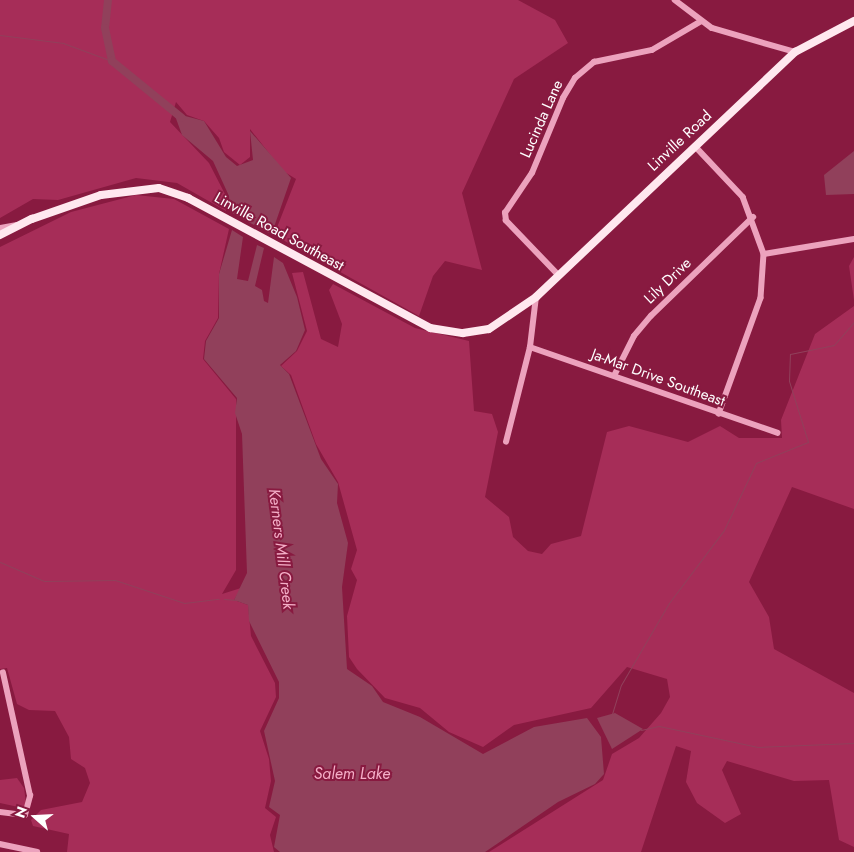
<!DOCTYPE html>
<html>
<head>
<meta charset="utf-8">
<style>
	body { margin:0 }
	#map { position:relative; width:854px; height:852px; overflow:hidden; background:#881a40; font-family:Jost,sans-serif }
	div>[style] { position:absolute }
	.green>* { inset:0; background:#a62d58 }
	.water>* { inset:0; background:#91405b }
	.stream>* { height:1px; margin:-0.5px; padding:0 0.5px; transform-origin:0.5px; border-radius:0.5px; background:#91405b }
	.river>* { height:8px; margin:-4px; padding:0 4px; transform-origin:4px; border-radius:4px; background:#91405b }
	.minor>* { height:5.5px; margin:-2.75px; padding:0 2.75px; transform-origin:2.75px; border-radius:2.75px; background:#eca2bd }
	.major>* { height:8px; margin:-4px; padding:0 4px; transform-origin:4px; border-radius:4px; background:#ffe8ef }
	span { translate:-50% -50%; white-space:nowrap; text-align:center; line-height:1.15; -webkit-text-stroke:4px #881a40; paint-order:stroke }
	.street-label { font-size:15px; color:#fff }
	.water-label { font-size:16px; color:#f4aec7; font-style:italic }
	.north { position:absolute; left:10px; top:792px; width:50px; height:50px; -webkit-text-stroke:4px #881a40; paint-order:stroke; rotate:289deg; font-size:14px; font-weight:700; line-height:20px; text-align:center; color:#fff }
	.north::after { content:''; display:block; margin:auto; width:18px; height:22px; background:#fff; clip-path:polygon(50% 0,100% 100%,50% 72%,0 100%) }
</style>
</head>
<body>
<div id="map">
	<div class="green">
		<div style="clip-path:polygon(0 0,518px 0,555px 20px,568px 43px,514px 79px,462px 193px,482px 270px,445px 261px,433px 276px,419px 316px,274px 235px,296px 179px,283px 171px,250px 129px,250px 157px,240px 165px,224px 152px,219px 138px,204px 121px,187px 115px,176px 102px,170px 122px,209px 163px,226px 196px,226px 211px,177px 183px,136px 178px,58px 200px,33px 199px,0 218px)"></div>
		<div style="clip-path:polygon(136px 195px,174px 199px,229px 229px,219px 274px,218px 318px,205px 341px,203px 359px,236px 399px,236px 570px,222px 594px,241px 588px,234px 600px,248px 605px,251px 636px,275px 683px,276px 697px,260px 731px,269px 759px,271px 781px,265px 808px,276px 817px,270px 835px,274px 852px,67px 852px,69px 834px,33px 826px,31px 820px,41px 810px,82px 802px,90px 783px,85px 768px,71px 759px,69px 737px,55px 711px,29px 710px,17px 704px,7px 668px,0 669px,0 247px,71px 212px)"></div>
		<div style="clip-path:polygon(854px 257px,854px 300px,849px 266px)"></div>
		<div style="clip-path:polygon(303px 272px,321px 339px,338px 347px,342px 324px,329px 290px,333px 284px,415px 328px,469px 341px,474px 411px,492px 414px,498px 432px,485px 497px,509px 517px,513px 537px,528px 551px,542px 554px,551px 544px,581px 536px,607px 432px,629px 426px,688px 442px,720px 426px,739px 438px,782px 438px,781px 420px,815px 334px,854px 306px,854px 509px,792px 487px,749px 582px,769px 617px,774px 649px,854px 693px,854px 847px,839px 840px,829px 780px,794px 781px,727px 761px,722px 770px,741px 814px,725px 823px,697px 803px,686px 782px,691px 751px,676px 746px,641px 852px,489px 852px,603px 780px,612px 754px,639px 738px,661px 713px,670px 697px,667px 679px,627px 667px,591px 708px,514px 725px,483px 747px,449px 732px,420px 708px,385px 698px,357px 669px,349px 657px,347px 616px,357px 580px,351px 569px,357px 550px,338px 482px,316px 444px,291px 375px,281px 366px,297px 351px,307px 331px,292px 273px)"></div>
		<div style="clip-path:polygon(17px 778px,24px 788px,26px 803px,23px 808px,0 803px,0 780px)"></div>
	</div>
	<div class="water">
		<div style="clip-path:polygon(174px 113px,204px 121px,226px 157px,237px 166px,253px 160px,250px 131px,291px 178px,273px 230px,269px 233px,230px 212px,229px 196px,213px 161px,182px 135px)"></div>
		<div style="clip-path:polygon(854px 151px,854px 194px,826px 195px,824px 175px)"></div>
		<div style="clip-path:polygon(232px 230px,243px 237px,237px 279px,248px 281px,257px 245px,264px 248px,255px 286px,262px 290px,264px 301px,268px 303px,274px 257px,283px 263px,297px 297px,305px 330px,296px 351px,280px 365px,289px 374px,321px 459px,338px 484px,337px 503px,348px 543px,342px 587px,347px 669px,372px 686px,383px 702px,420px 717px,483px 754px,534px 727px,587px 718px,601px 737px,604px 774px,595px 784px,558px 802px,485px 852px,280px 852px,274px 847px,280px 815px,269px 807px,275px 781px,264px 731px,279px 698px,279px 682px,249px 621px,248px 605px,234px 600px,247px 573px,242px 434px,235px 413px,237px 398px,204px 359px,206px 341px,219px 318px,219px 274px)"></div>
		<div style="clip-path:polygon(615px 713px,643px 729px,612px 749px,597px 718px)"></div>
	</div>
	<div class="stream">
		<div style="left:0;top:35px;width:64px;rotate:7.2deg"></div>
		<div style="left:63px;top:43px;width:52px;rotate:20.2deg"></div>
		<div style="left:0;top:562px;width:48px;rotate:23.4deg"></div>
		<div style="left:44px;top:581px;width:71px;rotate:-0.8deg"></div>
		<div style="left:115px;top:580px;width:73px;rotate:18.4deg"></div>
		<div style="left:184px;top:603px;width:35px;rotate:-7deg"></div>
		<div style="left:224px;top:599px;width:12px;rotate:5deg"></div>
		<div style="left:612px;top:714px;width:30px;rotate:-73deg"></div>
		<div style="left:621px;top:685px;width:95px;rotate:-59.7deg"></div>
		<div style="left:669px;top:603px;width:91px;rotate:-53deg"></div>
		<div style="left:724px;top:530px;width:74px;rotate:-64.5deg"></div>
		<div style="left:756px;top:463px;width:56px;rotate:-22deg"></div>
		<div style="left:808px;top:442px;width:64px;rotate:-107.3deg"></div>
		<div style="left:789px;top:381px;width:27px;rotate:-88deg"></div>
		<div style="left:790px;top:354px;width:45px;rotate:-11.6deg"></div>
		<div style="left:834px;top:345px;width:30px;rotate:-49deg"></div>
		<div style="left:641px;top:730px;width:18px;rotate:-13deg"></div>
		<div style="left:659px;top:726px;width:101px;rotate:12deg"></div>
		<div style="left:758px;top:747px;width:96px;rotate:-2.4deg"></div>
	</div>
	<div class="river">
		<div style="left:108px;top:0;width:28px;rotate:96deg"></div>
		<div style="left:105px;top:28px;width:34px;rotate:78deg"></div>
		<div style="left:112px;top:61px;width:90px;rotate:39.2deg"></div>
	</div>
	<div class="minor">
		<div style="left:675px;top:0;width:46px;rotate:37.1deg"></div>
		<div style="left:712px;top:28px;width:86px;rotate:16.1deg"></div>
		<div style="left:695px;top:146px;width:70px;rotate:46.7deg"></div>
		<div style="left:743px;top:197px;width:61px;rotate:69.8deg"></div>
		<div style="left:764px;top:254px;width:44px;rotate:93.9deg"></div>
		<div style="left:761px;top:298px;width:123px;rotate:109.9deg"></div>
		<div style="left:0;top:228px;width:17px;rotate:-10deg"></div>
		<div style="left:764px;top:254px;width:91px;rotate:-9.5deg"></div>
		<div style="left:558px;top:275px;width:75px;rotate:-133.9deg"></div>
		<div style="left:506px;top:221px;width:8px;rotate:-97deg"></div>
		<div style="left:505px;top:213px;width:48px;rotate:-56deg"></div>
		<div style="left:532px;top:173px;width:81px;rotate:-67.5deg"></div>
		<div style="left:563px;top:98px;width:23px;rotate:-59deg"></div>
		<div style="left:575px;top:78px;width:25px;rotate:-40deg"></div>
		<div style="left:594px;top:62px;width:59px;rotate:-11.7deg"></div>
		<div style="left:652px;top:50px;width:56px;rotate:-30.3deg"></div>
		<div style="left:530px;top:347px;width:262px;rotate:19.1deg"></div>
		<div style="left:615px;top:374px;width:42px;rotate:-63.4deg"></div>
		<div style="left:634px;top:336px;width:26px;rotate:-50deg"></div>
		<div style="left:651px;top:316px;width:142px;rotate:-44.1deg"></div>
		<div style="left:506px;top:442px;width:98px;rotate:-75.8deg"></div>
		<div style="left:530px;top:347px;width:50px;rotate:-83.2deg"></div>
		<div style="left:0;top:812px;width:25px;rotate:7deg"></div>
		<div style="left:25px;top:815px;width:20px;rotate:-75deg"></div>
		<div style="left:30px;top:796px;width:126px;rotate:-102.4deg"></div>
		<div style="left:0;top:844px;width:38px;rotate:12deg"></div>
	</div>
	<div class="major">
		<div style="left:0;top:235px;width:36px;rotate:-27deg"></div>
		<div style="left:32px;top:219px;width:73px;rotate:-19.2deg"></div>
		<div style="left:101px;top:195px;width:58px;rotate:-6.9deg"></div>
		<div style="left:159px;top:188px;width:31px;rotate:19deg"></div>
		<div style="left:188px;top:198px;width:275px;rotate:28.2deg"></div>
		<div style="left:430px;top:328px;width:33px;rotate:9deg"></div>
		<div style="left:463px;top:333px;width:26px;rotate:-9deg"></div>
		<div style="left:489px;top:329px;width:57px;rotate:-34.2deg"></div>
		<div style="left:536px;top:297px;width:357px;rotate:-43.4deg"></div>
		<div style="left:795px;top:52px;width:67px;rotate:-27.7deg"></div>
	</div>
	<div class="street-label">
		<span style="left:542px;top:119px;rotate:-66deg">Lucinda Lane</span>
		<span style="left:680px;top:141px;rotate:-43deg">Linville Road</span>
		<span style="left:279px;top:232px;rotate:29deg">Linville Road Southeast</span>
		<span style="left:668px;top:281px;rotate:-44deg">Lily Drive</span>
		<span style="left:658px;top:378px;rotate:20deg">Ja-Mar Drive Southeast</span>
	</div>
	<div class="water-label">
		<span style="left:281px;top:549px;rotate:83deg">Kerners Mill Creek</span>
		<span style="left:352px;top:774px">Salem Lake</span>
	</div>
	<div class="north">N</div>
</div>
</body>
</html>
